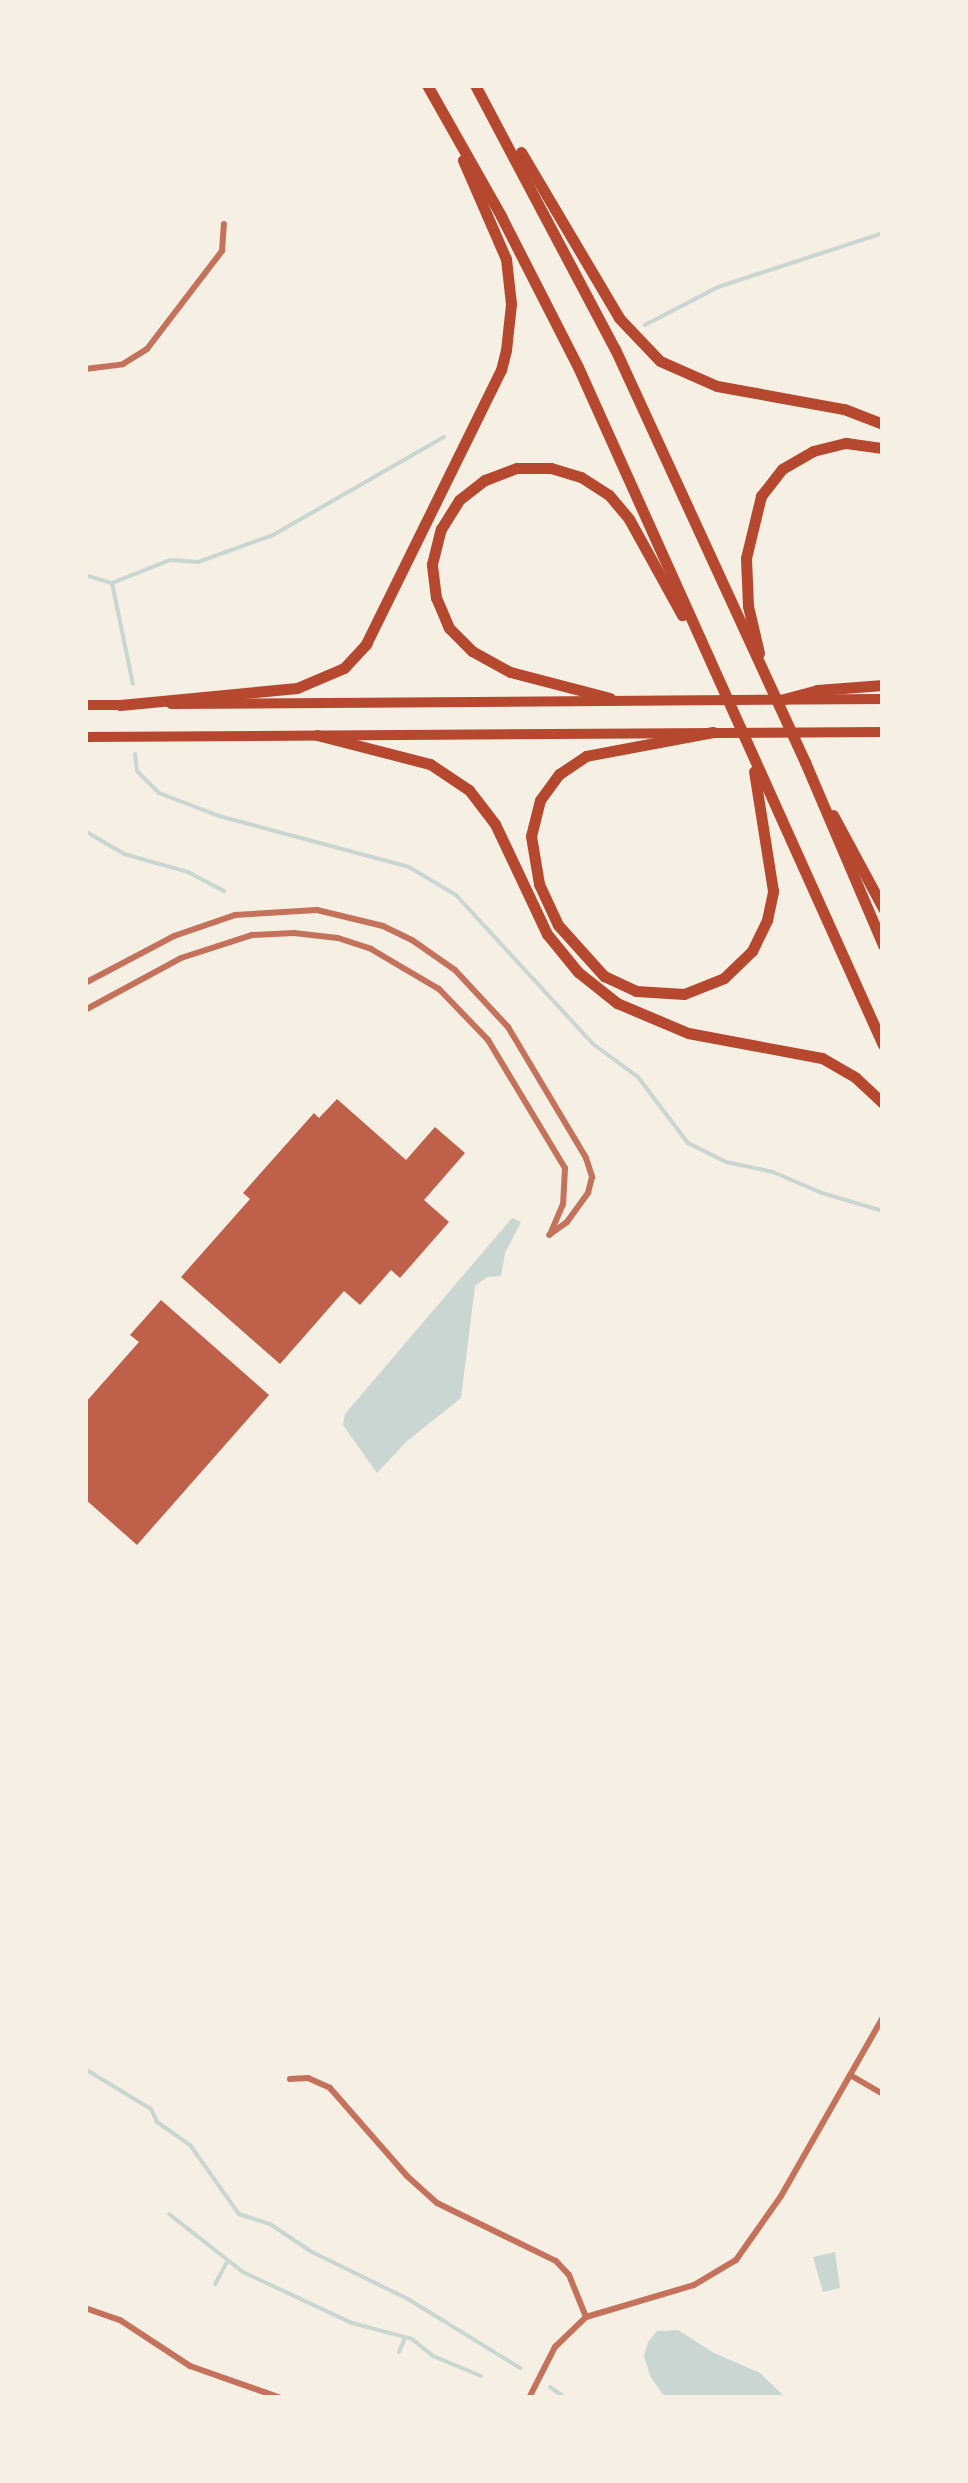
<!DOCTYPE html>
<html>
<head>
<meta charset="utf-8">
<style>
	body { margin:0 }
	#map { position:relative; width:968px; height:2483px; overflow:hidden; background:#f6efe4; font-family:"Public Sans",sans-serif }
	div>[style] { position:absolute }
	.water>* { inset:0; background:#c9d6d2 }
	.stream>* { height:4px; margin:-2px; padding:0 2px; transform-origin:2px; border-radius:2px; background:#c9d6d2 }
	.building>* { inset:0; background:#bf614a }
	.minor>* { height:6px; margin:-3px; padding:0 3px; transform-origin:3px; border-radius:3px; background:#c5725c }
	.trunk>* { height:10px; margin:-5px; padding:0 5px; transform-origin:5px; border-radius:5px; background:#b5482f }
	.motorway>* { height:11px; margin:-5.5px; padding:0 5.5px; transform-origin:5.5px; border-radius:5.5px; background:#b5482f }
	span { translate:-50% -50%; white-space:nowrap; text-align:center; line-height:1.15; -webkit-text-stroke:9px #f6efe4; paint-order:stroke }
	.frame { position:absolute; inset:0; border:88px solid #f6efe4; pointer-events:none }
</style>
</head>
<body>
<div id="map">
	<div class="water">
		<div style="clip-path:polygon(512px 1218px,521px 1222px,505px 1253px,501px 1276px,487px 1277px,475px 1286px,461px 1398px,407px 1441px,377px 1473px,343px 1425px,345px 1414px)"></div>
		<div style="clip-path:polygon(835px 2252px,840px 2288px,823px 2292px,813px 2257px)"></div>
		<div style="clip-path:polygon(678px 2330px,714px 2353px,760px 2373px,786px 2398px,664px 2396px,650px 2376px,644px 2356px,648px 2342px,657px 2331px)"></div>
	</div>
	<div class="stream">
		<div style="left:645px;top:325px;width:82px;rotate:-27.5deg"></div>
		<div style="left:718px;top:287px;width:174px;rotate:-18.1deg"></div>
		<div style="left:85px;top:575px;width:28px;rotate:17deg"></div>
		<div style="left:112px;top:583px;width:62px;rotate:-21.6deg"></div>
		<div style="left:170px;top:560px;width:28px;rotate:4deg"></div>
		<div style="left:198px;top:562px;width:80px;rotate:-19.8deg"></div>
		<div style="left:273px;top:535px;width:197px;rotate:-29.8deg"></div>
		<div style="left:112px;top:583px;width:103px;rotate:78.3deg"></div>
		<div style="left:135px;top:754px;width:17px;rotate:83deg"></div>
		<div style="left:137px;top:771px;width:31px;rotate:45deg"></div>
		<div style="left:159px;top:793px;width:64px;rotate:21deg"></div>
		<div style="left:219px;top:816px;width:197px;rotate:15deg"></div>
		<div style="left:409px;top:867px;width:55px;rotate:30.8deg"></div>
		<div style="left:456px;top:895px;width:202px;rotate:47.4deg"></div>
		<div style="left:593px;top:1044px;width:56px;rotate:36.3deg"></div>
		<div style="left:638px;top:1077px;width:83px;rotate:52.9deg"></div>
		<div style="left:688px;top:1143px;width:42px;rotate:26.6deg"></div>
		<div style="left:726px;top:1162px;width:48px;rotate:12deg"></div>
		<div style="left:773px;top:1172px;width:53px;rotate:23.2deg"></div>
		<div style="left:822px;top:1193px;width:64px;rotate:16.4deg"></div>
		<div style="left:85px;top:831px;width:45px;rotate:30.5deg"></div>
		<div style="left:124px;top:854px;width:66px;rotate:15.7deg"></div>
		<div style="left:188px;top:872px;width:41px;rotate:27.8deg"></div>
		<div style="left:85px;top:2069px;width:77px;rotate:31.2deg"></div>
		<div style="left:151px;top:2109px;width:14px;rotate:65deg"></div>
		<div style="left:157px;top:2122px;width:40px;rotate:34.9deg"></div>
		<div style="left:190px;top:2145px;width:85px;rotate:54.6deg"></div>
		<div style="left:239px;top:2214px;width:33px;rotate:18deg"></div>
		<div style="left:270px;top:2224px;width:50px;rotate:33.7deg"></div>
		<div style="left:312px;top:2252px;width:107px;rotate:26.1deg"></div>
		<div style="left:408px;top:2299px;width:132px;rotate:31.6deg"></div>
		<div style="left:169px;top:2214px;width:94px;rotate:38.1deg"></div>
		<div style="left:243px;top:2272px;width:120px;rotate:25.1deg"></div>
		<div style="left:352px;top:2323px;width:62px;rotate:14.9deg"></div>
		<div style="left:412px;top:2339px;width:27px;rotate:39deg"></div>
		<div style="left:433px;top:2356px;width:52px;rotate:22.6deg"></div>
		<div style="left:215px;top:2284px;width:25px;rotate:-61deg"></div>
		<div style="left:399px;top:2352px;width:15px;rotate:-67deg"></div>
		<div style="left:550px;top:2387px;width:19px;rotate:35deg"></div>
	</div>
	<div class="building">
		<div style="clip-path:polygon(337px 1099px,406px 1160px,435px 1127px,465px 1153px,424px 1200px,449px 1222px,400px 1278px,391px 1270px,360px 1305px,344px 1291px,280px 1364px,181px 1277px,250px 1199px,243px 1193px,314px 1113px,319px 1118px)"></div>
		<div style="clip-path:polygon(161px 1300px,269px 1395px,137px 1545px,85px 1499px,85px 1403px,139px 1342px,130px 1335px)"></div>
	</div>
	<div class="minor">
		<div style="left:85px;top:369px;width:38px;rotate:-7deg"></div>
		<div style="left:123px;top:364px;width:28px;rotate:-32deg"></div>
		<div style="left:147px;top:349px;width:123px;rotate:-52.6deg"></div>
		<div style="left:222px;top:251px;width:27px;rotate:-86deg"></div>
		<div style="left:85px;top:983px;width:101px;rotate:-27.8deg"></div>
		<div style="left:174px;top:936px;width:65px;rotate:-19deg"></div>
		<div style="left:235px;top:915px;width:82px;rotate:-3.5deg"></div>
		<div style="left:317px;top:910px;width:68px;rotate:13.6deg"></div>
		<div style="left:383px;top:926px;width:32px;rotate:26deg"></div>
		<div style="left:412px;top:940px;width:52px;rotate:34.9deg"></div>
		<div style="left:455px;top:970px;width:78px;rotate:47.1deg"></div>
		<div style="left:508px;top:1027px;width:152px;rotate:59.2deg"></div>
		<div style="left:586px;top:1158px;width:20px;rotate:72deg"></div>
		<div style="left:592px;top:1177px;width:16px;rotate:104deg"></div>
		<div style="left:588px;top:1193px;width:36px;rotate:126deg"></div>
		<div style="left:567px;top:1222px;width:22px;rotate:144deg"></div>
		<div style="left:85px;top:1010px;width:109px;rotate:-28.4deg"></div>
		<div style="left:181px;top:958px;width:75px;rotate:-17.9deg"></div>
		<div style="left:252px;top:935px;width:42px;rotate:-2.7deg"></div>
		<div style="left:294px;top:933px;width:44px;rotate:6.5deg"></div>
		<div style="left:338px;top:938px;width:35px;rotate:18deg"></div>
		<div style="left:371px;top:949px;width:79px;rotate:30.5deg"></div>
		<div style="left:439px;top:989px;width:71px;rotate:46.1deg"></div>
		<div style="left:488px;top:1040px;width:149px;rotate:59deg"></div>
		<div style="left:565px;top:1168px;width:36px;rotate:93deg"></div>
		<div style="left:563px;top:1204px;width:33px;rotate:113deg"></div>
		<div style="left:850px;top:2075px;width:38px;rotate:30deg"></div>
		<div style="left:290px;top:2079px;width:18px;rotate:-3deg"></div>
		<div style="left:308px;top:2078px;width:24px;rotate:24deg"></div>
		<div style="left:330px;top:2088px;width:117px;rotate:48.8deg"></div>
		<div style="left:407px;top:2176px;width:40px;rotate:42deg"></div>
		<div style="left:437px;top:2203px;width:132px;rotate:26deg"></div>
		<div style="left:556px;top:2261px;width:19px;rotate:47deg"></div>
		<div style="left:569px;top:2275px;width:45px;rotate:68deg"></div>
		<div style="left:85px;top:2308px;width:37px;rotate:19deg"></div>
		<div style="left:120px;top:2320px;width:84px;rotate:33.3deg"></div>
		<div style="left:190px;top:2366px;width:96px;rotate:19.4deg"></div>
		<div style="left:529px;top:2398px;width:57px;rotate:-63deg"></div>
		<div style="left:555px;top:2347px;width:43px;rotate:-44.1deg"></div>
		<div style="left:586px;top:2317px;width:113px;rotate:-16.5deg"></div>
		<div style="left:694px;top:2285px;width:49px;rotate:-30.8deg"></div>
		<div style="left:736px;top:2260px;width:78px;rotate:-54.9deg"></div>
		<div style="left:781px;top:2196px;width:206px;rotate:-60.3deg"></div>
	</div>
	<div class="trunk">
		<div style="left:171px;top:704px;width:712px;rotate:-0.4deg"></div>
		<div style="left:85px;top:705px;width:39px"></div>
		<div style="left:85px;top:737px;width:798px;rotate:-0.36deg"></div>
	</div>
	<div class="motorway">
		<div style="left:427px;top:85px;width:150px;rotate:60.5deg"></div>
		<div style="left:501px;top:216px;width:169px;rotate:63deg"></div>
		<div style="left:578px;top:367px;width:743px;rotate:65.78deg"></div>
		<div style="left:475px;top:85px;width:299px;rotate:62.1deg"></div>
		<div style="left:615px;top:349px;width:455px;rotate:65.3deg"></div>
		<div style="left:805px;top:762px;width:199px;rotate:66.9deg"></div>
		<div style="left:521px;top:152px;width:193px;rotate:59.4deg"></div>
		<div style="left:619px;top:318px;width:59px;rotate:46.4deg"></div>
		<div style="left:660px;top:361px;width:62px;rotate:23.7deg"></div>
		<div style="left:717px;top:386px;width:129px;rotate:10.3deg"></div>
		<div style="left:844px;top:409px;width:42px;rotate:21deg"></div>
		<div style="left:759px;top:653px;width:48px;rotate:-103.2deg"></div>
		<div style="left:748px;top:606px;width:48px;rotate:-92.4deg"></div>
		<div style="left:746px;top:558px;width:64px;rotate:-76.4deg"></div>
		<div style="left:761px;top:496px;width:34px;rotate:-52deg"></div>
		<div style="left:782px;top:469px;width:36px;rotate:-30deg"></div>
		<div style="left:813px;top:451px;width:34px;rotate:-14deg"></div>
		<div style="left:846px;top:443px;width:37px;rotate:8deg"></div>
		<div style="left:610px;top:698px;width:103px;rotate:-165.4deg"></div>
		<div style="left:510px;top:672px;width:43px;rotate:-151.1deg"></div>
		<div style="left:472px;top:651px;width:33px;rotate:-135deg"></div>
		<div style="left:449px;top:628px;width:33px;rotate:-113deg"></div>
		<div style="left:436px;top:598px;width:34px;rotate:-97deg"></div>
		<div style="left:432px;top:564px;width:36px;rotate:-76deg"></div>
		<div style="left:441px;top:529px;width:34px;rotate:-58deg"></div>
		<div style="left:459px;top:500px;width:33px;rotate:-38deg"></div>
		<div style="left:485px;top:480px;width:34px;rotate:-21deg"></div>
		<div style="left:517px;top:468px;width:34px"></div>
		<div style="left:551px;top:468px;width:31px;rotate:17deg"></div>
		<div style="left:581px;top:477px;width:33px;rotate:33deg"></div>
		<div style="left:609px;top:495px;width:31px;rotate:50deg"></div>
		<div style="left:629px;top:519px;width:110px;rotate:61.1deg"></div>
		<div style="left:784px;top:699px;width:34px;rotate:-15deg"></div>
		<div style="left:817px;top:690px;width:66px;rotate:-4.3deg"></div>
		<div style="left:120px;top:705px;width:178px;rotate:-5.5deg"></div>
		<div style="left:297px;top:688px;width:51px;rotate:-23.1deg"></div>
		<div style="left:344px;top:668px;width:33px;rotate:-47deg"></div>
		<div style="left:366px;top:644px;width:305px;rotate:-63.8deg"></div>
		<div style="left:501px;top:370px;width:21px;rotate:-76deg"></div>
		<div style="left:506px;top:350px;width:46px;rotate:-83.8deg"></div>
		<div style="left:511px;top:304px;width:45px;rotate:-96.3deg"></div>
		<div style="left:506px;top:259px;width:108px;rotate:-113.5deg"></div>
		<div style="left:713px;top:732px;width:129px;rotate:169.3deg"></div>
		<div style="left:586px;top:756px;width:32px;rotate:146deg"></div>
		<div style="left:559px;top:774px;width:32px;rotate:126deg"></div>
		<div style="left:540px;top:800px;width:37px;rotate:104deg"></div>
		<div style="left:531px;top:836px;width:49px;rotate:80.5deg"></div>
		<div style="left:539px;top:884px;width:45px;rotate:65.1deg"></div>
		<div style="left:558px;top:925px;width:69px;rotate:48deg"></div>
		<div style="left:604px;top:976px;width:35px;rotate:25deg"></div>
		<div style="left:636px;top:991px;width:48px;rotate:3.6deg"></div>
		<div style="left:684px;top:994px;width:43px;rotate:-21.8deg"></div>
		<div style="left:724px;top:978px;width:39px;rotate:-44deg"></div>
		<div style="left:752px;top:951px;width:34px;rotate:-64deg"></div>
		<div style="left:767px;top:920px;width:30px;rotate:-78deg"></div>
		<div style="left:773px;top:891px;width:121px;rotate:-99deg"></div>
		<div style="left:317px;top:735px;width:117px;rotate:14.4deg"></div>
		<div style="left:430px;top:764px;width:47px;rotate:33.7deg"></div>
		<div style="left:469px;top:790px;width:43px;rotate:52.6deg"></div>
		<div style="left:495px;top:824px;width:122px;rotate:64.7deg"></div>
		<div style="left:547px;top:934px;width:49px;rotate:50.8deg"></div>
		<div style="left:578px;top:972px;width:50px;rotate:38.5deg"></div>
		<div style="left:617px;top:1003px;width:77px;rotate:22.9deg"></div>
		<div style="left:688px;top:1033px;width:136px;rotate:10.6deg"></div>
		<div style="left:822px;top:1058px;width:39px;rotate:30deg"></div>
		<div style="left:856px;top:1078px;width:37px;rotate:43deg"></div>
		<div style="left:833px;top:815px;width:106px;rotate:61.7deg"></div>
	</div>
	<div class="frame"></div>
</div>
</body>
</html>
